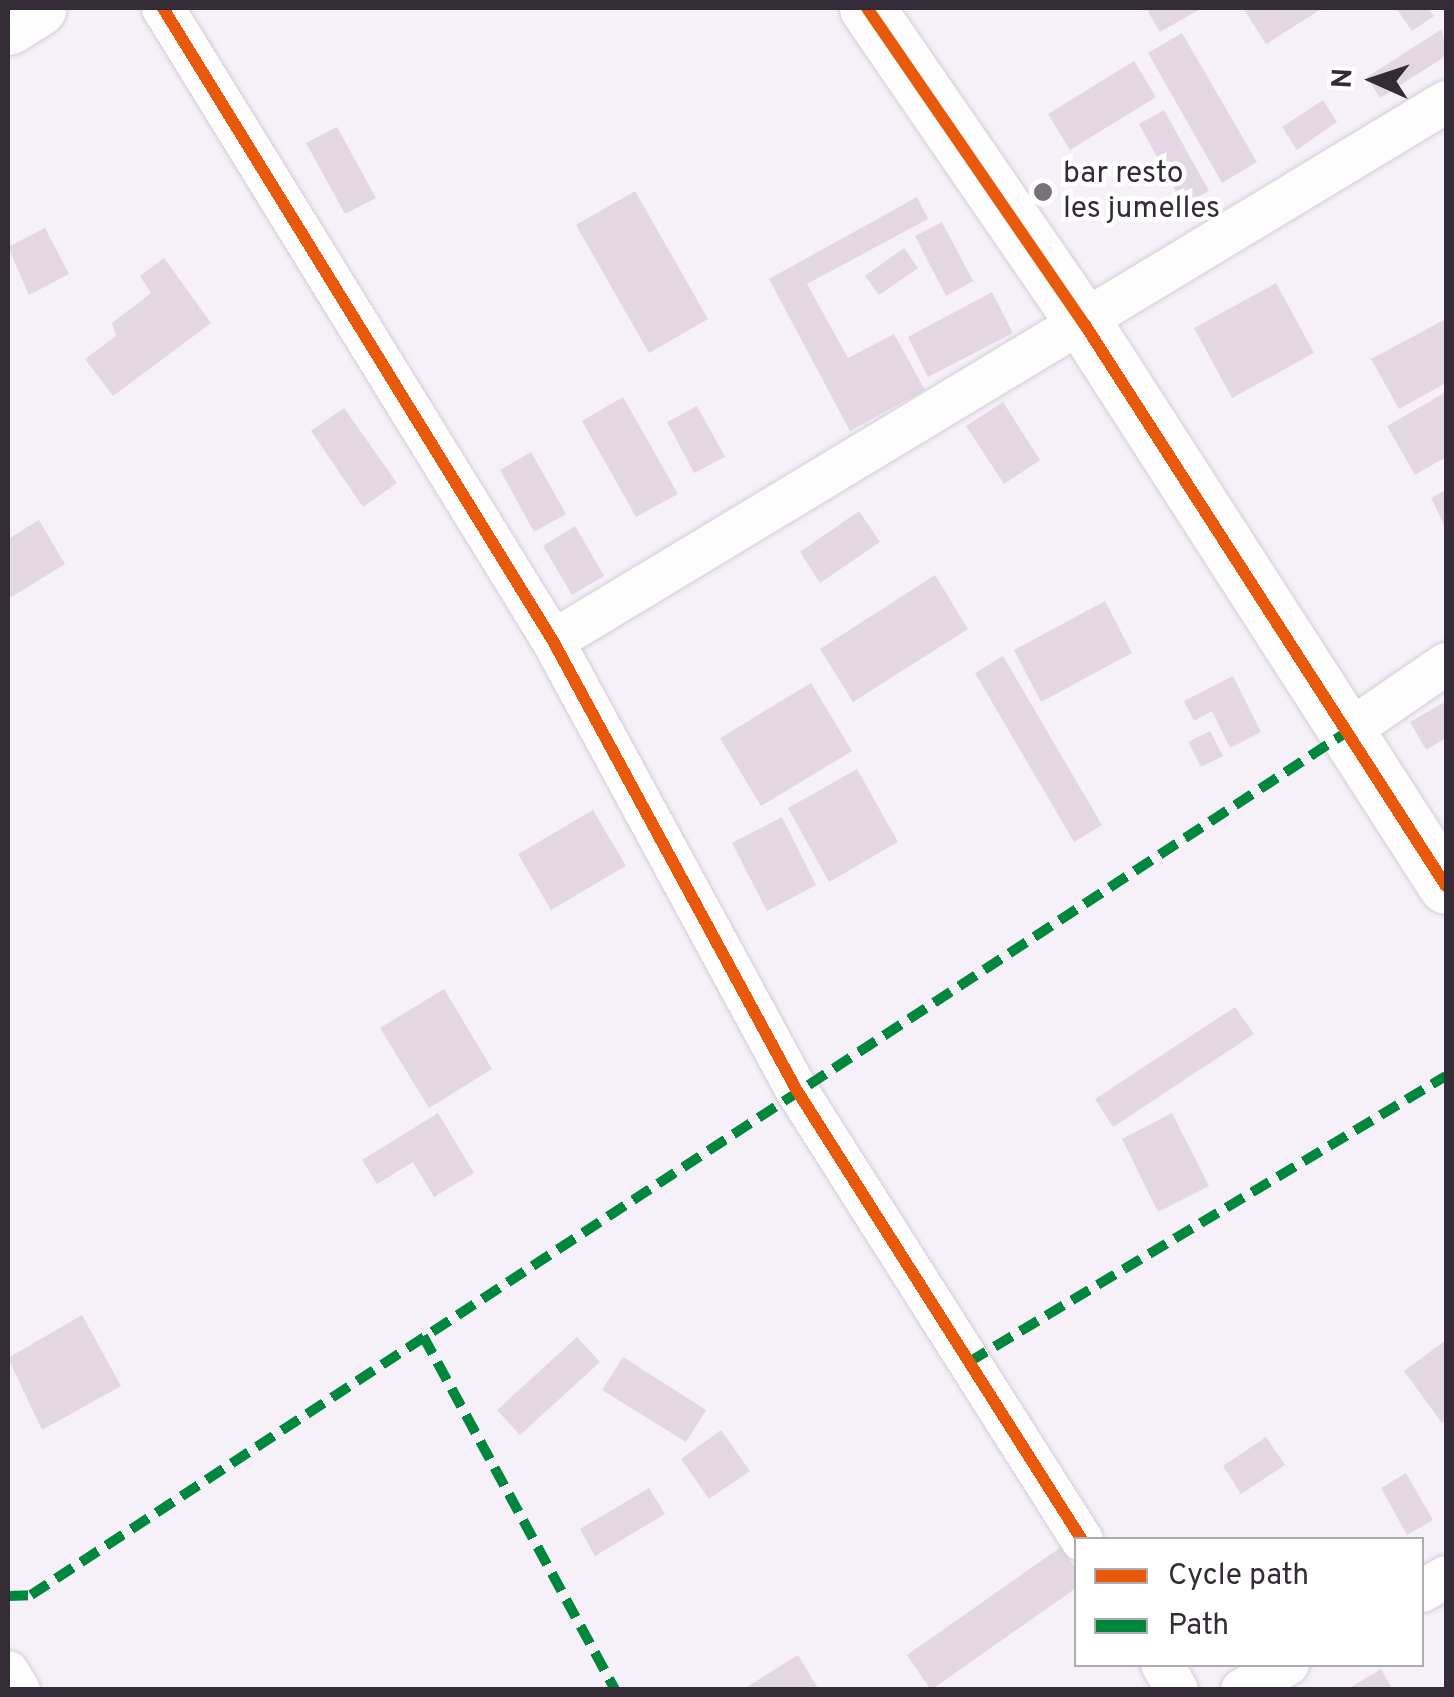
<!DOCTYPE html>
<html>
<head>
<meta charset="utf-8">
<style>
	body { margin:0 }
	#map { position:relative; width:1454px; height:1697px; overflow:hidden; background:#f6f0f8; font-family:Overpass,sans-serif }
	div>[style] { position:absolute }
	.building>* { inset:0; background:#e4d7e4 }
	.roads { filter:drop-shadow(0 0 2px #d3cdd5) drop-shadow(0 0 2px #d3cdd5) }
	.street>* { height:42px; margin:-21px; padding:0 21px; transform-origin:21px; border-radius:21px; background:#fefdfe }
	.secondary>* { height:55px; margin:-27.5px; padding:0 27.5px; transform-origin:27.5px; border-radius:27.5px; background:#fefdfe }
	.primary>* { height:55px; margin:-27.5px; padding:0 27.5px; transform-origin:27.5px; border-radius:27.5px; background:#fefdfe }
	.quiet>* { height:10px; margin-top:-5px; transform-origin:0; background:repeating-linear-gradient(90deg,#00873e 0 20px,transparent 0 30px) }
	.cycleway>* { height:12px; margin:-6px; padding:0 6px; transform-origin:6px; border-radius:6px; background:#e8590c }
	.dots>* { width:28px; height:28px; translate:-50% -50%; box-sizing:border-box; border:5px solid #fff; border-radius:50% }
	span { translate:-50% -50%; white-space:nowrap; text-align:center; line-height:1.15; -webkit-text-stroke:9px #fff; paint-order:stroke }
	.poi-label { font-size:30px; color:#332c36 }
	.left { translate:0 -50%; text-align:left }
	.frame { position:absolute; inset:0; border:10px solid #332c36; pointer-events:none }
	.legend { position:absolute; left:1074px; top:1537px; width:350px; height:130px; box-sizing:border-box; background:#fff; border:2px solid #adabaf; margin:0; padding:12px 18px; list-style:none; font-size:30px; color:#332c36 }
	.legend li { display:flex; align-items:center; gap:20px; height:50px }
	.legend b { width:50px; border:2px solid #adabaf }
	.north { position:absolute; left:1324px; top:30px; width:100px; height:100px; -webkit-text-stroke:8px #fff; paint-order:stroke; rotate:273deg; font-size:28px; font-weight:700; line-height:40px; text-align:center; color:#332c36 }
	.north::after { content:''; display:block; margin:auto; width:35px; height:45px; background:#332c36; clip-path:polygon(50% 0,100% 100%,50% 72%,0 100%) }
</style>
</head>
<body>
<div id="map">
	<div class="building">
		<div style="clip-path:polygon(1146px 8px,1202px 8px,1160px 32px)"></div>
		<div style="clip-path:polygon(1243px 8px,1323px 8px,1266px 44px)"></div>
		<div style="clip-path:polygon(1396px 8px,1428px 8px,1434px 16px,1412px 31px)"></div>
		<div style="clip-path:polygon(1442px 29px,1446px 56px,1380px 98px,1367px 77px)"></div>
		<div style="clip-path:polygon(1182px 33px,1257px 162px,1222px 183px,1148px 53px)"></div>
		<div style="clip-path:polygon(1134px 61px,1156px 97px,1070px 150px,1048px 114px)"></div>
		<div style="clip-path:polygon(1323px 100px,1337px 122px,1297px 150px,1282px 127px)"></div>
		<div style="clip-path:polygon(1164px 110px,1209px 191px,1183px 205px,1139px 124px)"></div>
		<div style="clip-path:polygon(337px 127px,376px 198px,345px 214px,306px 143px)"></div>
		<div style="clip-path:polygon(635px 191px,708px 319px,649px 353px,576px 225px)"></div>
		<div style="clip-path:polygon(917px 197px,928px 219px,807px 284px,848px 358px,894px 334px,925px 390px,850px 431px,769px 279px)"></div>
		<div style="clip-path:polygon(942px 222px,973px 281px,946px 296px,915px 236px)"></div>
		<div style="clip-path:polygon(45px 228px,69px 274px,29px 295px,8px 247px)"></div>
		<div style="clip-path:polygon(904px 248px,918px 268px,879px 295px,865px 276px)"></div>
		<div style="clip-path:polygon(164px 258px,211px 323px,113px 396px,85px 359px,116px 336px,112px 323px,151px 293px,140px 276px)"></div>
		<div style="clip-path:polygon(1276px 283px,1314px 353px,1232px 398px,1194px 328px)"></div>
		<div style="clip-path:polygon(992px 292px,1013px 333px,928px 377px,908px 337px)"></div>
		<div style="clip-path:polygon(1444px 320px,1446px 383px,1399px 409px,1371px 359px)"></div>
		<div style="clip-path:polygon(1446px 392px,1446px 457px,1415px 475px,1387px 426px)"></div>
		<div style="clip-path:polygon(623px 397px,678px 494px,636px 517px,582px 421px)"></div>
		<div style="clip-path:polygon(1003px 402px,1040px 460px,1004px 484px,966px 426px)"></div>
		<div style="clip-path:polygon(697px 406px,725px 457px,694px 473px,667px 422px)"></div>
		<div style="clip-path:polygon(344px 408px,397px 483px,363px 507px,311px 431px)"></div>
		<div style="clip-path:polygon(531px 452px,566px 514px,534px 532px,500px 470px)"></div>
		<div style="clip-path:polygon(1446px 490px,1446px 529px,1431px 498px)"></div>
		<div style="clip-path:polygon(859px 511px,880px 542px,820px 583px,800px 552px)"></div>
		<div style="clip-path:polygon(39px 520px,65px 564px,8px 599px,8px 539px)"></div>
		<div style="clip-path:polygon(575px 526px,604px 576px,572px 595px,543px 546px)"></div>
		<div style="clip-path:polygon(935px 575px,968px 629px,853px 702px,820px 649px)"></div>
		<div style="clip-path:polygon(1105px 601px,1132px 653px,1041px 702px,1014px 650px)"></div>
		<div style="clip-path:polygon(1003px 656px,1102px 825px,1074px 842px,975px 673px)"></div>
		<div style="clip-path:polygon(1233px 676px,1261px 732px,1230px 748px,1212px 711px,1194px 721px,1184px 701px)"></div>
		<div style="clip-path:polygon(811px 683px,852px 751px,761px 806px,720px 738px)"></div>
		<div style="clip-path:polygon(1446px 701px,1446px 738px,1426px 750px,1410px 722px)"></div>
		<div style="clip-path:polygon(1210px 731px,1223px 756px,1201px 767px,1188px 742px)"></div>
		<div style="clip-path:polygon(857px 769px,898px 842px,829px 882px,788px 808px)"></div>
		<div style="clip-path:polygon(593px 810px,626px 866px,551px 910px,518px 854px)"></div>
		<div style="clip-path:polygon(782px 817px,816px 885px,767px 911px,732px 843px)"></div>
		<div style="clip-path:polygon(444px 989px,492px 1069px,429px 1108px,380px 1028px)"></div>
		<div style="clip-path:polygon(1235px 1007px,1254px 1034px,1113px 1127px,1095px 1099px)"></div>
		<div style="clip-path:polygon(438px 1113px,474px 1173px,434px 1197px,413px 1162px,377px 1184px,362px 1160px)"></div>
		<div style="clip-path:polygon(1172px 1113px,1209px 1186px,1158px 1212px,1122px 1139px)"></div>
		<div style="clip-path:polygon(82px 1315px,121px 1386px,42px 1430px,8px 1358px)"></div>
		<div style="clip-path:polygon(577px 1337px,600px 1362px,520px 1435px,497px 1410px)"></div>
		<div style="clip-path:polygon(1446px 1340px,1446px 1420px,1442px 1423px,1404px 1371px)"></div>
		<div style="clip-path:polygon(623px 1357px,706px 1410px,686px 1442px,602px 1390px)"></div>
		<div style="clip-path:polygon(721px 1430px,750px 1471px,709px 1499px,681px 1459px)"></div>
		<div style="clip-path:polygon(1266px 1437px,1285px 1465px,1241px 1494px,1223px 1466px)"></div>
		<div style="clip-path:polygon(1406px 1473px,1433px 1520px,1407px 1535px,1381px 1488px)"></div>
		<div style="clip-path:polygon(649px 1488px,665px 1514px,595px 1556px,580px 1529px)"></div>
		<div style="clip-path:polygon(1061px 1547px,1076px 1569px,1076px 1588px,931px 1690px,907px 1655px)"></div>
		<div style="clip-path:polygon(798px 1655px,819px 1690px,742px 1690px)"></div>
		<div style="clip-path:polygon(1381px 1669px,1393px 1690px,1346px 1690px)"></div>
	</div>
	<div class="roads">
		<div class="street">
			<div style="left:163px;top:8px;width:743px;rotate:58.36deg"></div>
			<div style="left:553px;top:641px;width:510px;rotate:61.52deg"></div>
			<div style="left:796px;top:1089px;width:534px;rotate:57.62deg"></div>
			<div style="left:553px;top:641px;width:1043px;rotate:-31.11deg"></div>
			<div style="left:1347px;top:732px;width:120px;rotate:-34.5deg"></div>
			<div style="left:1422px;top:1591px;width:28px;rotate:-30deg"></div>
			<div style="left:1162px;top:1664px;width:30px;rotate:60deg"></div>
			<div style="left:8px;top:1672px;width:21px;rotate:59deg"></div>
			<div style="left:1242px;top:1690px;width:53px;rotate:-29.5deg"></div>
		</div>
		<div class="secondary">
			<div style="left:867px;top:8px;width:385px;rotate:55.5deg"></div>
			<div style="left:1085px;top:325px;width:667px;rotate:57.24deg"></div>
		</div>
		<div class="primary">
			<div style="left:8px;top:27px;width:36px;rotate:-32deg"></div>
		</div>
	</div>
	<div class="quiet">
		<div style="left:423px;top:1336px;width:403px;rotate:61.5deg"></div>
		<div style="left:969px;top:1362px;width:556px;rotate:-30.95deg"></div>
		<div style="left:8px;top:1596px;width:23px;rotate:-2deg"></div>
		<div style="left:31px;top:1595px;width:1574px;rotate:-33.26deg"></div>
	</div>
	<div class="cycleway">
		<div style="left:163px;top:8px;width:743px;rotate:58.36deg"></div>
		<div style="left:553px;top:641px;width:510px;rotate:61.52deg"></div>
		<div style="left:796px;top:1089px;width:534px;rotate:57.62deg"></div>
		<div style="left:867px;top:8px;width:385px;rotate:55.5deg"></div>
		<div style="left:1085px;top:325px;width:667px;rotate:57.24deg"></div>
	</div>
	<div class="dots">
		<div style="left:1043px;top:192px;background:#77717a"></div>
	</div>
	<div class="poi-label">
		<span class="left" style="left:1063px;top:192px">bar resto<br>les jumelles</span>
	</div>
	<div class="frame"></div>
	<ul class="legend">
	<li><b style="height:12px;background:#e8590c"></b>Cycle path</li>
	<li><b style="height:12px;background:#00873e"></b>Path</li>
	</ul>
	<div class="north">N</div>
</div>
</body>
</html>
